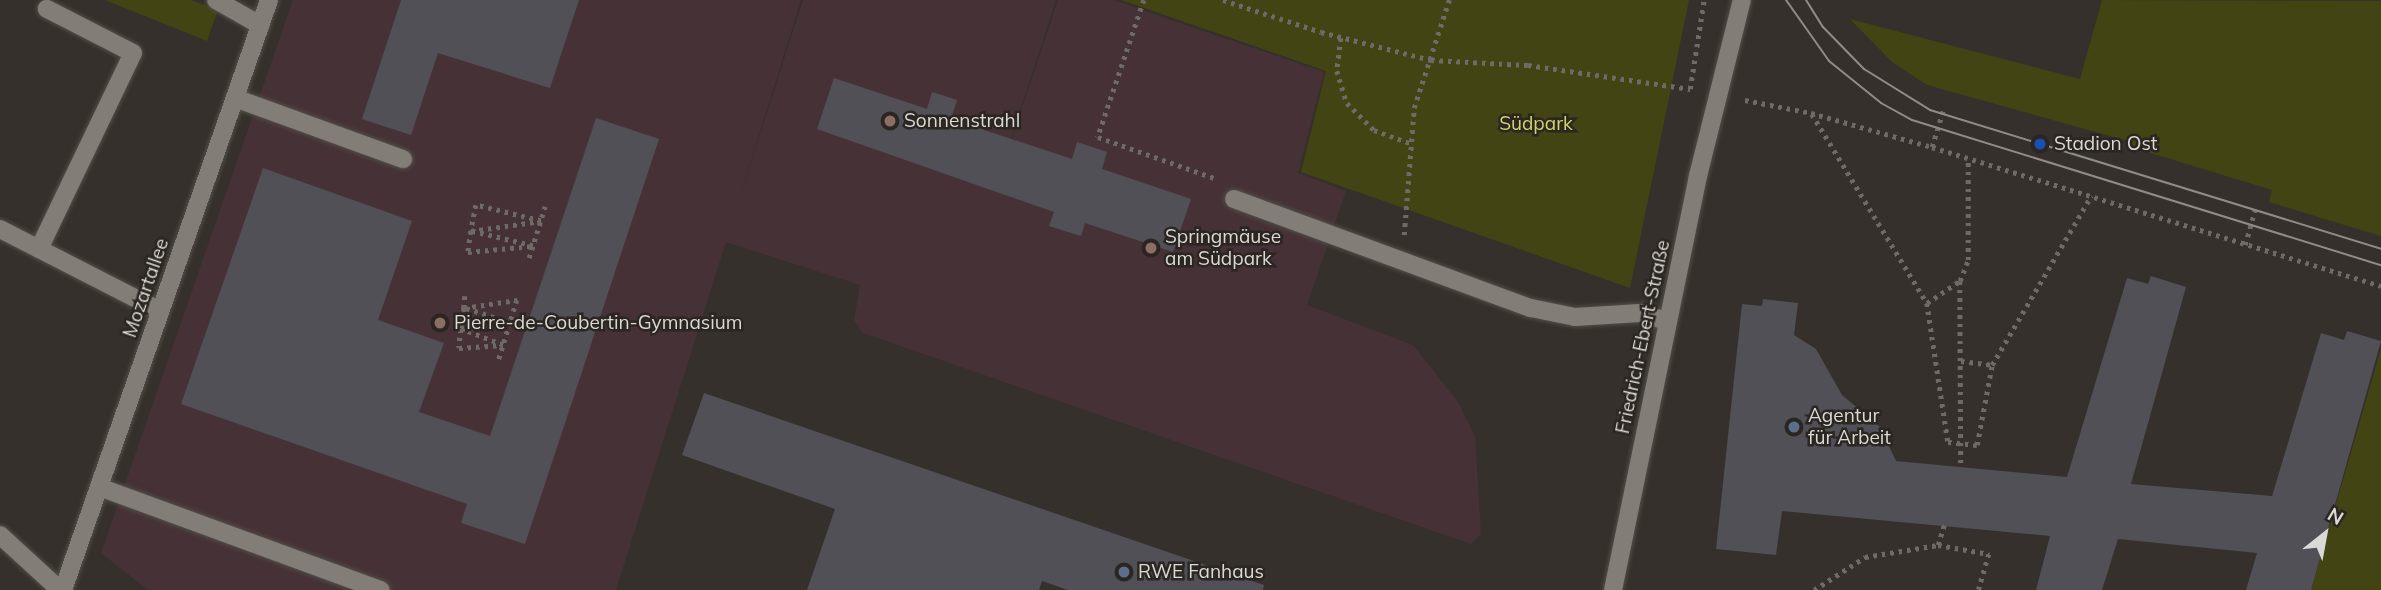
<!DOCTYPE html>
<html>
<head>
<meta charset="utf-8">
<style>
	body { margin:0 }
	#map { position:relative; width:2381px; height:590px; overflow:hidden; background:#35302b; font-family:Mulish,sans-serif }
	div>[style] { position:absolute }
	.education>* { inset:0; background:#463236 }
	.green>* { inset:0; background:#424413 }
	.building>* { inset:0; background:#515057 }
	.path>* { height:4.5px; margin-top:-2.25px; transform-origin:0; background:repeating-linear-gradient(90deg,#6e6a65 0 3.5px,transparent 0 8.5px) }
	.roads { filter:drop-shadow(0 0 2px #514e49) drop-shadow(0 0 2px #514e49) }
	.lane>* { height:18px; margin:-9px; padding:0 9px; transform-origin:9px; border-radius:9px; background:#827d76 }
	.street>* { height:18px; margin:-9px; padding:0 9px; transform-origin:9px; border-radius:9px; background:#827d76 }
	.secondary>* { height:18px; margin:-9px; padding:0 9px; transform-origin:9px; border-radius:9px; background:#827d76 }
	.tram>* { height:2px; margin:-1px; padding:0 1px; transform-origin:1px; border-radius:1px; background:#8f8c88 }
	.dots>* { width:19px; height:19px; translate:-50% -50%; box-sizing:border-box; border:4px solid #2b2621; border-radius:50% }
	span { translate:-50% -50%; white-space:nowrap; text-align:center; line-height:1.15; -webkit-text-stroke:5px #2b2621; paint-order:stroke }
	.poi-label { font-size:19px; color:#dbd9d5 }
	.left { translate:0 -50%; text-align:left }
	.park-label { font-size:19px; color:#d0d665 }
	.street-label { font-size:19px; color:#dbd9d5 }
	.north { position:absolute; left:2290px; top:499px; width:70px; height:70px; -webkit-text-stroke:5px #2b2621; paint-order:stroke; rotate:31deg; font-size:19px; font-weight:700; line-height:28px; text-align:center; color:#dbd9d5 }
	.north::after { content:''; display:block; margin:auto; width:24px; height:32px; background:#dbd9d5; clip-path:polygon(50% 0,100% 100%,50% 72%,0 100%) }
</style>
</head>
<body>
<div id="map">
	<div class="education">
		<div style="clip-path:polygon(293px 0,801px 0,735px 212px,803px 0,1056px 0,989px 207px,1058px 0,1113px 0,1324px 72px,1298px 173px,1346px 191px,1307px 305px,1413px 345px,1458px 402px,1475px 436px,1481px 534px,1471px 544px,863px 333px,854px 320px,860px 285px,726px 242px,616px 590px,148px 590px,101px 553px)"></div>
	</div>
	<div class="green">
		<div style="clip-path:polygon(105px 0,191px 0,218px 10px,207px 41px)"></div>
		<div style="clip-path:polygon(1121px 0,1689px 0,1630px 288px,1301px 172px,1326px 71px)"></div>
		<div style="clip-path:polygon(2102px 0,2381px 1px,2381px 236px,2269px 202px,2272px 190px,2128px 146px,2128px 141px,1927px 85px,1892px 62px,1850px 19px,2080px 79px)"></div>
		<div style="clip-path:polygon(2381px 349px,2381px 590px,2311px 590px)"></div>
	</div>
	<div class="building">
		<div style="clip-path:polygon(401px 0,579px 0,550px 88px,438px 53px,411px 135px,362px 119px)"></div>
		<div style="clip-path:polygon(834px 78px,927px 109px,932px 92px,957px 100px,951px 119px,1072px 159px,1077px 142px,1107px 152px,1102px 169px,1191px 199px,1173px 252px,1085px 223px,1081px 236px,1049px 226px,1054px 212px,817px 129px)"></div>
		<div style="clip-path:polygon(596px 118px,659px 139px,525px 544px,461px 523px,467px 504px,181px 404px,263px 168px,412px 221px,378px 320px,444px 343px,419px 412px,490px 436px)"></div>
		<div style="clip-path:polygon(2151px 276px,2186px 287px,2131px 484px,2272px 496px,2321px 333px,2344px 340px,2347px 331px,2381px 341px,2311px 590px,2246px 590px,2257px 553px,2118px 539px,2102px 590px,2036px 590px,2050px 536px,1782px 511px,1776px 555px,1716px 549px,1742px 304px,1762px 306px,1763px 299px,1798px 303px,1794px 335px,1816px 349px,1842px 395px,1880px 427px,1896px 461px,2067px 477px,2127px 278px,2148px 284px)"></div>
		<div style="clip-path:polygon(704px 393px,1264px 585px,1263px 590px,1068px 590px,1042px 581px,1039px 590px,807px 590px,835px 509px,682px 455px)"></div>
	</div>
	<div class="path">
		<div style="left:1144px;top:0;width:145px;rotate:108.6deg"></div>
		<div style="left:1098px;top:137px;width:126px;rotate:19.4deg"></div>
		<div style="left:1223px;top:0;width:103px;rotate:18.1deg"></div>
		<div style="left:1321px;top:32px;width:114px;rotate:14.3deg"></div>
		<div style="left:1431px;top:60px;width:97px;rotate:3deg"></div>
		<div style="left:1528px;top:65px;width:164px;rotate:8.4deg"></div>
		<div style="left:1690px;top:89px;width:90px;rotate:-81.1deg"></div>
		<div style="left:1341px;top:38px;width:33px;rotate:97deg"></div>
		<div style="left:1337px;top:71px;width:34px;rotate:73deg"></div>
		<div style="left:1347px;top:103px;width:38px;rotate:45deg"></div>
		<div style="left:1374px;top:130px;width:38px;rotate:20deg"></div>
		<div style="left:1745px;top:100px;width:67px;rotate:11.1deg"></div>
		<div style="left:1811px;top:113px;width:126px;rotate:15.7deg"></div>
		<div style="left:1932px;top:147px;width:470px;rotate:17.2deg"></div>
		<div style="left:1812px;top:114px;width:221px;rotate:58.7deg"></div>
		<div style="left:1927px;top:303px;width:141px;rotate:81.4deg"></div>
		<div style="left:1948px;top:442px;width:29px;rotate:6deg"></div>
		<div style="left:1977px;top:445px;width:81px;rotate:-79.4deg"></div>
		<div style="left:1932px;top:147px;width:42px;rotate:-73.3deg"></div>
		<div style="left:476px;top:205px;width:26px;rotate:101deg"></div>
		<div style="left:471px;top:231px;width:21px;rotate:98deg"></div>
		<div style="left:468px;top:252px;width:65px;rotate:-5.3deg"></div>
		<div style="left:533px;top:246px;width:64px;rotate:-166.4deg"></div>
		<div style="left:471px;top:231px;width:71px;rotate:-8.1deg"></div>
		<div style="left:541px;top:221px;width:67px;rotate:-166.2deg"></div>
		<div style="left:1404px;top:235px;width:127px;rotate:-85.5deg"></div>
		<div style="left:1414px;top:108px;width:114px;rotate:-72deg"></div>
		<div style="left:2245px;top:245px;width:41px;rotate:-74.2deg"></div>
		<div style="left:529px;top:258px;width:54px;rotate:-72.9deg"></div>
		<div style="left:1960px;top:281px;width:186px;rotate:89.7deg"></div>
		<div style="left:465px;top:296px;width:12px;rotate:95deg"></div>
		<div style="left:464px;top:308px;width:21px;rotate:98deg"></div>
		<div style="left:461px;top:329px;width:19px;rotate:96deg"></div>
		<div style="left:459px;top:348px;width:44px;rotate:-3.9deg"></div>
		<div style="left:503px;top:345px;width:45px;rotate:-159.1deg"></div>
		<div style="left:461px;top:329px;width:49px;rotate:-7deg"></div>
		<div style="left:510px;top:323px;width:48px;rotate:-161.9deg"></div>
		<div style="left:464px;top:308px;width:54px;rotate:-8.6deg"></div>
		<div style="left:517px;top:300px;width:24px;rotate:107deg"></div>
		<div style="left:510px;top:323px;width:41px;rotate:107.1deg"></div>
		<div style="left:1927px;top:303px;width:40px;rotate:-34deg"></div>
		<div style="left:1960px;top:281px;width:22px;rotate:-69deg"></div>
		<div style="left:1968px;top:260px;width:100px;rotate:-90deg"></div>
		<div style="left:1961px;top:361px;width:31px;rotate:7deg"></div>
		<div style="left:1992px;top:365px;width:196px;rotate:-59.6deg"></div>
		<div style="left:1938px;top:545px;width:21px;rotate:-73deg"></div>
		<div style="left:1814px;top:590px;width:61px;rotate:-32.9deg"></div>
		<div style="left:1865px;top:557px;width:74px;rotate:-9.3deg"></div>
		<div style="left:1938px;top:545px;width:52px;rotate:10deg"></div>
		<div style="left:1989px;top:554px;width:37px;rotate:106deg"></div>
	</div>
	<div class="roads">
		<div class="lane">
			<div style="left:216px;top:0;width:51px;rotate:29.6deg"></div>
			<div style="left:235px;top:98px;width:179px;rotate:20deg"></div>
			<div style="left:1234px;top:199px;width:316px;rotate:20.2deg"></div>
			<div style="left:1531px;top:308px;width:45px;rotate:11.6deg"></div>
			<div style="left:1575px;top:317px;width:65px;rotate:-3.5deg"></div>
			<div style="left:1640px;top:313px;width:28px;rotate:17deg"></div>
			<div style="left:0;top:229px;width:180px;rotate:27.1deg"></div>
			<div style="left:39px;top:249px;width:217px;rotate:-64.4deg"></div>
			<div style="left:133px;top:53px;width:97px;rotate:-152.9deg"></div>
			<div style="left:99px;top:487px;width:300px;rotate:20.1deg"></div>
		</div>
		<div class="street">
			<div style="left:63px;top:590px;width:625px;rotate:-70.75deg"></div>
			<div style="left:1613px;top:590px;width:423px;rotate:-78.4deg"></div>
			<div style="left:1698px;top:176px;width:181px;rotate:-76deg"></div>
		</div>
		<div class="secondary">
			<div style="left:0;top:535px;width:81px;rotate:42.5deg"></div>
		</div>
	</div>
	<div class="tram">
		<div style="left:1786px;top:0;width:75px;rotate:54.8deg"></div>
		<div style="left:1829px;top:61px;width:67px;rotate:38.9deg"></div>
		<div style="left:1881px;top:103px;width:35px;rotate:29deg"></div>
		<div style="left:1912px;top:120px;width:491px;rotate:17.2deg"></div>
		<div style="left:1806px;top:0;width:32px;rotate:58deg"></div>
		<div style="left:1823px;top:27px;width:59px;rotate:45.7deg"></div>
		<div style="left:1864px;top:69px;width:78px;rotate:31.8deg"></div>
		<div style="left:1930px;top:110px;width:472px;rotate:17.1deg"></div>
	</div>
	<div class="dots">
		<div style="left:890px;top:121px;background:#8d6e63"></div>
		<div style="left:2040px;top:144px;background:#1a4fb4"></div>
		<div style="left:1151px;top:248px;background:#8d6e63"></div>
		<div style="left:440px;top:323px;background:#8d6e63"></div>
		<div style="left:1794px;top:427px;background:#5c6f8a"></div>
		<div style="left:1124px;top:572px;background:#5c6f8a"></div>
	</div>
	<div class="poi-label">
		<span class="left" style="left:904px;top:121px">Sonnenstrahl</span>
		<span class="left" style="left:2054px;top:144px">Stadion Ost</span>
		<span class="left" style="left:1165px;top:248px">Springmäuse<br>am Südpark</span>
		<span class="left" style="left:454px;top:323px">Pierre-de-Coubertin-Gymnasium</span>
		<span class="left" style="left:1808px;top:427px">Agentur<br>für Arbeit</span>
		<span class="left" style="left:1138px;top:572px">RWE Fanhaus</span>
	</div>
	<div class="park-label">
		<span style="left:1536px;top:124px">Südpark</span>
	</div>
	<div class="street-label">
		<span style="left:146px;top:288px;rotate:-71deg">Mozartallee</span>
		<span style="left:1643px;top:337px;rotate:-78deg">Friedrich-Ebert-Straße</span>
	</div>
	<div class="north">N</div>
</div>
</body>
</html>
